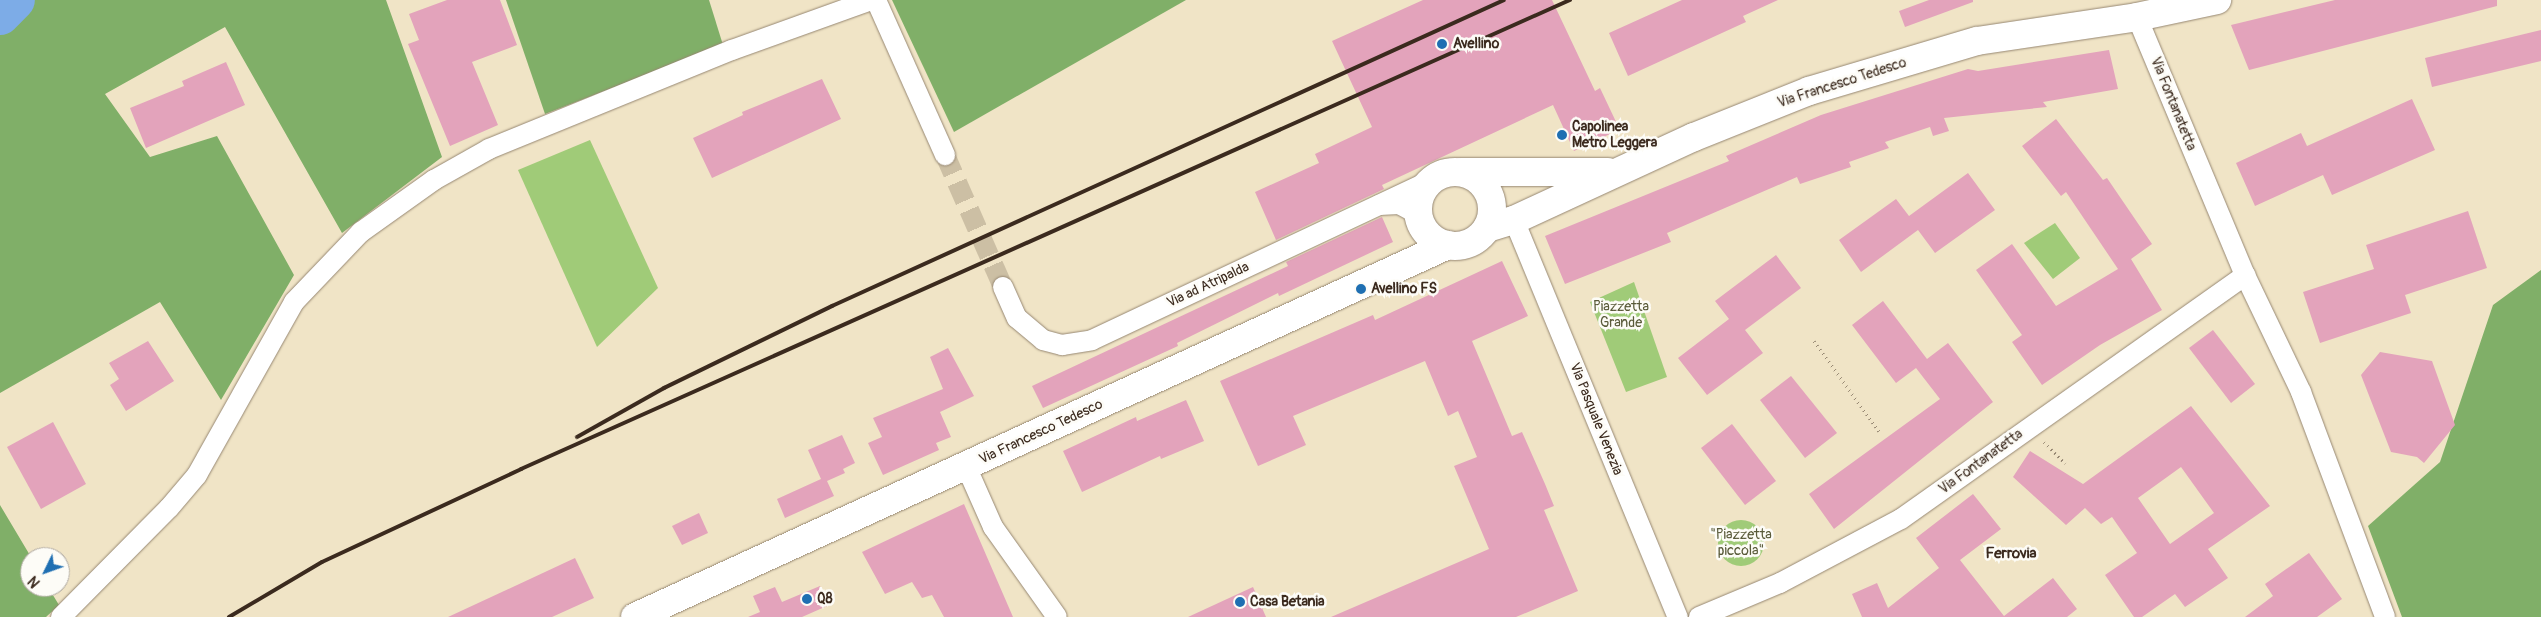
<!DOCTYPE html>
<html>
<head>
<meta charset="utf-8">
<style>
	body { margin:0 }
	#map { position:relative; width:2541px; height:617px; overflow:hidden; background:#f0e4c6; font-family:Pangolin,sans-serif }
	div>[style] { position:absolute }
	.green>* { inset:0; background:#a0cb78 }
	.round { border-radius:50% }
	.forest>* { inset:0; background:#80af68 }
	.river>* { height:40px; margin:-20px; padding:0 20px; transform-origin:20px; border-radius:20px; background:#7dace7 }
	.building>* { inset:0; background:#e3a3bb }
	.street-tunnel>* { height:20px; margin-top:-10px; transform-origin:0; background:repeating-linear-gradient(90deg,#ccbfa4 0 20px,transparent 0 30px) }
	.path>* { height:3px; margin-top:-1.5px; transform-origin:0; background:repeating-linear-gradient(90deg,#968772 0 1px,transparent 0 5px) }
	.roads { filter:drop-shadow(0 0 1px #968772) drop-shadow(0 0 1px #968772) }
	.street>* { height:20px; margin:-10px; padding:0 10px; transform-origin:10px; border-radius:10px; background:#fff }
	.secondary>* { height:28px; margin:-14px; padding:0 14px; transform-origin:14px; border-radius:14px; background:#fff }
	.secondary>.ring { margin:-14px; padding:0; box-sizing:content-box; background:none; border:28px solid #fff; border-radius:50% }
	.rail>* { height:4px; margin:-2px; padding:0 2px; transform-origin:2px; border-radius:2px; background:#3b2a1e }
	.dots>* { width:14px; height:14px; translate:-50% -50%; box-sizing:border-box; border:2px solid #fdfcf7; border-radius:50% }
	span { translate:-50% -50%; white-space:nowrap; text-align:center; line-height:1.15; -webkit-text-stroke:5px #fdfcf7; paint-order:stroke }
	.poi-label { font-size:14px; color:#3b2a1e; font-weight:700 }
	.left { translate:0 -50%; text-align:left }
	.street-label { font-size:14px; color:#3b2a1e }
	.park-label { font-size:14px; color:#595a39 }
	.neighbourhood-label { font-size:15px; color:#3b2a1e; font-weight:700 }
	.north { position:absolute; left:20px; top:547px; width:50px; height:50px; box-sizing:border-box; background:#fdfcf7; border:1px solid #afa8a0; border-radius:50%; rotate:228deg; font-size:14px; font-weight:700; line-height:20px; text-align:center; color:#3b2a1e }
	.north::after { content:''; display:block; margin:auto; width:18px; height:22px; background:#1f6fb2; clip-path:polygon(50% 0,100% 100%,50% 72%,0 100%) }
</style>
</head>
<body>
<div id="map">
	<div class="green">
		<div style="clip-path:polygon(590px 140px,658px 288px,597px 347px,518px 170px)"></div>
		<div style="clip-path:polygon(2055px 223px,2080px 258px,2053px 279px,2024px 243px)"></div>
		<div style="clip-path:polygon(1634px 282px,1667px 377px,1626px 392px,1590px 302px)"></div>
		<div class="round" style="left:1718px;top:520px;width:46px;height:46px"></div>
	</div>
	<div class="forest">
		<div style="clip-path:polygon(27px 0,386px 0,442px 157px,342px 233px,225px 27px,105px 94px,150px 157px,217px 136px,294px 275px,221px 400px,160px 302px,0 393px,0 28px)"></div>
		<div style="clip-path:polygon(506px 0,709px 0,723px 45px,545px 114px)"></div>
		<div style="clip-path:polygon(892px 0,1186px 0,954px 132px)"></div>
		<div style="clip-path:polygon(2541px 270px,2541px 617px,2402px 617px,2368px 526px,2440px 462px,2493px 305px)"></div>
		<div style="clip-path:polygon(0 505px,31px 557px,30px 587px,48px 587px,59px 605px,46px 617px,0 617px)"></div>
	</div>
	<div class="river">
		<div style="left:0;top:15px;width:21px;rotate:-45deg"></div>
	</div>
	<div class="building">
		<div style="clip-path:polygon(447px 0,500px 0,517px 45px,472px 62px,498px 125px,450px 146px,408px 44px,419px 40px,409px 14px)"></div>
		<div style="clip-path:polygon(1423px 0,1552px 0,1595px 91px,1600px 88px,1618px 126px,1609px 131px,1610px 134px,1574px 151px,1553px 105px,1382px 185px,1384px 189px,1276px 240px,1255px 192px,1319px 163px,1315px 154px,1372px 127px,1332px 41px)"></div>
		<div style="clip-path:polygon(1682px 0,1778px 0,1743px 16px,1746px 22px,1628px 76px,1609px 33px)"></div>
		<div style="clip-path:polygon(1929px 0,1973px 0,1973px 2px,1905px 27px,1899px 11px)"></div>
		<div style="clip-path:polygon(2335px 0,2497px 0,2497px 6px,2249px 70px,2231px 25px)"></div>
		<div style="clip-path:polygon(2541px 30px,2541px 61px,2432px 87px,2425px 58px)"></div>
		<div style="clip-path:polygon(2109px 50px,2118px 89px,2043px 102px,2047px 107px,1944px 118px,1949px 131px,1933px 136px,1930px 127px,1885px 142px,1889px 148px,1849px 162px,1851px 167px,1800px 184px,1797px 177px,1667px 233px,1671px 242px,1565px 284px,1545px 236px,1729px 161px,1726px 156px,1821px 115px,1968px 69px,1978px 71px)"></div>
		<div style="clip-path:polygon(226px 62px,245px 105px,146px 148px,130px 108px,184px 86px,182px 81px)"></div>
		<div style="clip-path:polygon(822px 79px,841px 119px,712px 178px,693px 138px,743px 115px,742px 112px)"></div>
		<div style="clip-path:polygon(2412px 99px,2435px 150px,2332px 195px,2323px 175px,2255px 206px,2236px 163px,2301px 133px,2307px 146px)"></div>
		<div style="clip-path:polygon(2056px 119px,2103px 180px,2107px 178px,2152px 244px,2131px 259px,2162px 310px,2100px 345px,2042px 385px,2012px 342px,2022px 335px,1976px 270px,2012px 244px,2056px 306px,2118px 269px,2066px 192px,2061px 196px,2022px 146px)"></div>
		<div style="clip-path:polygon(1968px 173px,1995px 210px,1935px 253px,1918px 230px,1861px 272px,1839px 240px,1896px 199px,1909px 216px)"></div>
		<div style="clip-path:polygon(2468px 211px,2487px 268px,2405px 295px,2411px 313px,2320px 343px,2303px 292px,2374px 269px,2366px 245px)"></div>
		<div style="clip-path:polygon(1382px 217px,1393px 242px,1279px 296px,1278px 293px,1177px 343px,1178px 346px,1043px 408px,1032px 386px,1288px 266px,1286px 262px)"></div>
		<div style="clip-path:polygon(1776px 255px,1801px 288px,1745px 330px,1763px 353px,1707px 395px,1678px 358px,1729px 319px,1715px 301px)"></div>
		<div style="clip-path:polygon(1502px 261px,1528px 316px,1472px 341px,1512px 436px,1522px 432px,1545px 484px,1554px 506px,1544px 510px,1578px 591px,1516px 617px,1331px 617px,1489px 549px,1454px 466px,1477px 457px,1458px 411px,1448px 416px,1425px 361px,1293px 416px,1306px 445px,1258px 466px,1220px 381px,1373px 315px,1375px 320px)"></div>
		<div style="clip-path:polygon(1883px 301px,1927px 359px,1948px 343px,1993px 402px,1834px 529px,1809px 494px,1940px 399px,1916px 368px,1896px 383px,1852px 325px)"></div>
		<div style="clip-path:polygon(2213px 330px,2255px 384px,2231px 403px,2189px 348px)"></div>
		<div style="clip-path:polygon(148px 341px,174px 381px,126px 411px,110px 385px,119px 379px,109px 363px)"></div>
		<div style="clip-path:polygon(948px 348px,974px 396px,940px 412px,951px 437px,936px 443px,939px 450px,883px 475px,868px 443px,882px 437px,873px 418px,943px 389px,930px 357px)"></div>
		<div style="clip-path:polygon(2380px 352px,2432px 361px,2455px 425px,2424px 463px,2417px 457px,2391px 452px,2361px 375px)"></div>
		<div style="clip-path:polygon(1791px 376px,1837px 433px,1805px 458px,1760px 400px)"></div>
		<div style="clip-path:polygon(1186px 400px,1204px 441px,1161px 459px,1160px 456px,1082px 492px,1063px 451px,1136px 417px,1137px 421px)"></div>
		<div style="clip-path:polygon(evenodd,2191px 406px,2270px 506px,2208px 549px,2228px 578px,2185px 607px,2175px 594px,2142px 617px,2134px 617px,2105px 575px,2137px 553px,2112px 517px,2101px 524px,2085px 508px,2066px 525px,2013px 477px,2030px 451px,2083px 484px,2191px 406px,2181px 467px,2214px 513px,2170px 544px,2138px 498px,2181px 467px)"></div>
		<div style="clip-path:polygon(53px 422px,86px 484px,41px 509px,7px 447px)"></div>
		<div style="clip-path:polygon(1732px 424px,1776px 481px,1745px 505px,1701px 448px)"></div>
		<div style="clip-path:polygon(842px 435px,855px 463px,843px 469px,845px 473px,827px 481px,834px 496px,785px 518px,777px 499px,821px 479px,808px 450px)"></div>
		<div style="clip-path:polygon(1973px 494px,2001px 529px,1960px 560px,2004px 616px,2053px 578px,2077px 609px,2067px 617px,1862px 617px,1852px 594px,1877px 583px,1888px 608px,1939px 568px,1916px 538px)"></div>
		<div style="clip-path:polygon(964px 504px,1013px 617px,944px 617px,932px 595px,922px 598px,912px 582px,885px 594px,862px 552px)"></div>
		<div style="clip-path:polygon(699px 513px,708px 533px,682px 545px,672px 526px)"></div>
		<div style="clip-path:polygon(2309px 553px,2342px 599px,2317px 617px,2245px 617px,2273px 596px,2265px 584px)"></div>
		<div style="clip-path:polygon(575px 558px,594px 598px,552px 617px,448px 617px)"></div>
		<div style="clip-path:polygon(820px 586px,827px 606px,802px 617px,748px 617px,760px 612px,753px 596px,775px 587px,782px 602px)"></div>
		<div style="clip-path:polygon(1253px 587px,1266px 617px,1188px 617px)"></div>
	</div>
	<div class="street-tunnel">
		<div style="left:945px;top:155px;width:144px;rotate:66.3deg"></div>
	</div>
	<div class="path">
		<div style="left:1814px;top:341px;width:111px;rotate:54.2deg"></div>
		<div style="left:2044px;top:442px;width:30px;rotate:45deg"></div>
	</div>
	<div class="roads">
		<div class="street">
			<div style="left:876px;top:0;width:170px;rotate:66deg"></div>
			<div style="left:2137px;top:17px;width:280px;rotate:67.3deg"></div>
			<div style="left:2245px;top:275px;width:130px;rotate:64.4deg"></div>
			<div style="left:2301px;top:392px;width:240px;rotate:69.5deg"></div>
			<div style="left:1379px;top:205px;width:20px;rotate:-3deg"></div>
			<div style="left:1399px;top:204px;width:21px;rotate:28deg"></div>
			<div style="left:1514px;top:220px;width:430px;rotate:67.6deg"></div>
			<div style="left:1003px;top:287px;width:34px;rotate:66deg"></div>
			<div style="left:1017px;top:318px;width:34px;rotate:40deg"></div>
			<div style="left:1043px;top:340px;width:20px;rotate:15deg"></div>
			<div style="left:1062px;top:345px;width:30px;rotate:-9deg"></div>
			<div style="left:1092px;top:340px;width:376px;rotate:-25.2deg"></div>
			<div style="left:966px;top:466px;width:67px;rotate:66.1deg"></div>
			<div style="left:993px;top:527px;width:110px;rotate:54.6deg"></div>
			<div style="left:61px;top:617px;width:153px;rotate:-45.3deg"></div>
			<div style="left:169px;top:508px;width:43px;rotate:-49.7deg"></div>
			<div style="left:197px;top:475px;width:198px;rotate:-60.7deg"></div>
			<div style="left:294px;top:302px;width:97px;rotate:-46.3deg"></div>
			<div style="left:361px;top:232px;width:90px;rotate:-35.5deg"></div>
			<div style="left:434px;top:180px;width:63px;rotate:-29.4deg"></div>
			<div style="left:489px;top:149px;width:262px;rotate:-22.2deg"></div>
			<div style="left:732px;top:50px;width:148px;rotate:-19.8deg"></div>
			<div style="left:1699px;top:617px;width:88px;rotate:-22.8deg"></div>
			<div style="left:1780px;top:583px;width:137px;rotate:-27.9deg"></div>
			<div style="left:1901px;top:519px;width:422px;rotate:-35.3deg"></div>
		</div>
		<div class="secondary">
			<div style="left:1461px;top:172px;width:147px"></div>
			<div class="ring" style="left:1418px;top:172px;width:46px;height:46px"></div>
			<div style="left:1487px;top:228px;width:28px;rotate:-17deg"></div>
			<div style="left:1514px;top:220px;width:198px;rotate:-24.8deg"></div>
			<div style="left:1694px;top:137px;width:124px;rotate:-21.8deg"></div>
			<div style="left:1809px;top:91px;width:175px;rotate:-16.6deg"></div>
			<div style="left:1977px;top:41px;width:162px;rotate:-8.5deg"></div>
			<div style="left:2137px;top:17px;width:82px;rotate:-12deg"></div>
			<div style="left:635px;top:617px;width:894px;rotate:-24.59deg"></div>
		</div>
	</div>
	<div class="rail">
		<div style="left:577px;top:437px;width:100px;rotate:-29.4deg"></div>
		<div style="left:664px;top:388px;width:187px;rotate:-26deg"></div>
		<div style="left:832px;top:306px;width:738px;rotate:-24.48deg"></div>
		<div style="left:229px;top:617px;width:108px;rotate:-30.6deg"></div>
		<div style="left:322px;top:562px;width:220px;rotate:-25deg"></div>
		<div style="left:521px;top:469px;width:1149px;rotate:-24.09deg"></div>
	</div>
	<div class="dots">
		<div style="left:1442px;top:44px;background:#1f6fb2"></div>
		<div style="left:1562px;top:135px;background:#1f6fb2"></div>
		<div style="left:1361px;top:289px;background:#1f6fb2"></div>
		<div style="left:807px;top:599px;background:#1f6fb2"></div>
		<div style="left:1240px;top:602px;background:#1f6fb2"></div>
	</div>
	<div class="poi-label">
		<span class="left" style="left:1453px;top:44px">Avellino</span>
		<span class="left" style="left:1572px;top:135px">Capolinea<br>Metro Leggera</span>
		<span class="left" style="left:1371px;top:289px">Avellino FS</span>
		<span class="left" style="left:817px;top:599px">Q8</span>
		<span class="left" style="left:1250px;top:602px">Casa Betania</span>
	</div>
	<div class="street-label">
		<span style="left:1842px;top:83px;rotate:-18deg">Via Francesco Tedesco</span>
		<span style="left:2173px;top:104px;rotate:68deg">Via Fontanatetta</span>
		<span style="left:1208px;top:285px;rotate:-25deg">Via ad Atripalda</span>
		<span style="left:1596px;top:419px;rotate:68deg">Via Pasquale Venezia</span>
		<span style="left:1041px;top:432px;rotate:-25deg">Via Francesco Tedesco</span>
		<span style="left:1981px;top:462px;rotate:-36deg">Via Fontanatetta</span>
	</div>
	<div class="park-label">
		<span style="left:1621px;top:315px">Piazzetta<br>Grande</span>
		<span style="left:1741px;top:543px">"Piazzetta<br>piccola"</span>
	</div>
	<div class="neighbourhood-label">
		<span style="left:2011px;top:554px">Ferrovia</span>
	</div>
	<div class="north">N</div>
</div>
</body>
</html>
